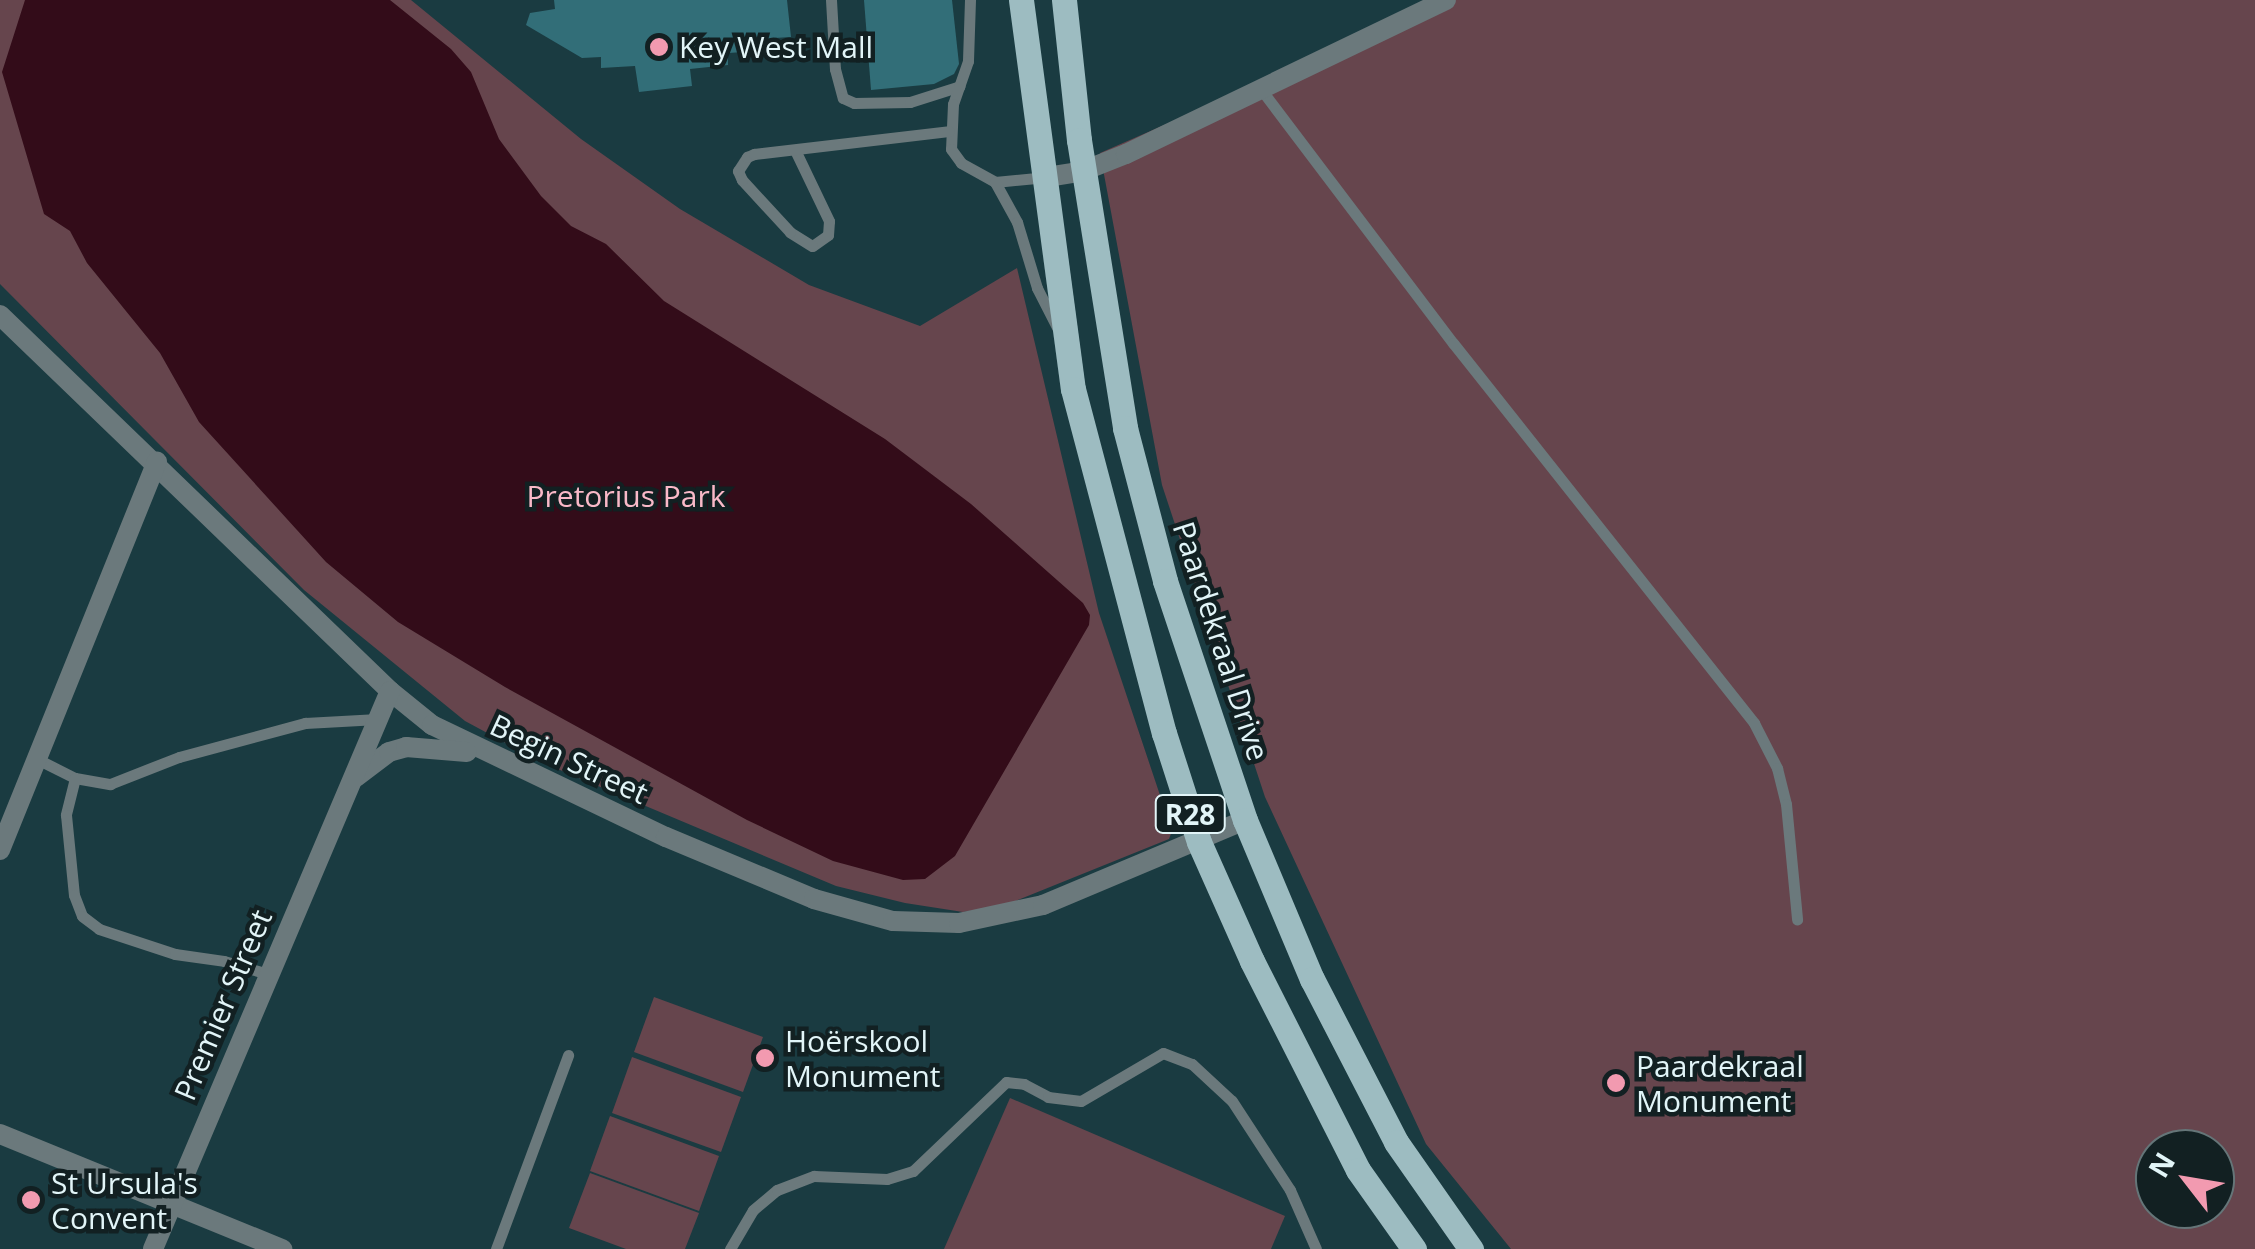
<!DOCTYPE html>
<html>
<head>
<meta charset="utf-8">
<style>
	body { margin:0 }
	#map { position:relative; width:2255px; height:1249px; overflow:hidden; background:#1a3b41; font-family:"Open Sans",sans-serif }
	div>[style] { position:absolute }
	.green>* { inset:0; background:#66454d }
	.water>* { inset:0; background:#330c19 }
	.building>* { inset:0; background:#326e78 }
	.lane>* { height:11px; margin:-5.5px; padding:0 5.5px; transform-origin:5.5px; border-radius:5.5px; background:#6b797c }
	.street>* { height:20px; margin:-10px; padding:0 10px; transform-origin:10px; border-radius:10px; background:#6b797c }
	.primary>* { height:25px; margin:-12.5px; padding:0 12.5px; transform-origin:12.5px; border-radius:12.5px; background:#9dbcc1 }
	.dots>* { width:28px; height:28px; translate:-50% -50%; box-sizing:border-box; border:5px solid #122022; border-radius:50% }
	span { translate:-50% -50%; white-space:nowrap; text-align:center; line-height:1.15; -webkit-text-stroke:9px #122022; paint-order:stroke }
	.shield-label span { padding:2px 8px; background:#122022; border:2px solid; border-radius:8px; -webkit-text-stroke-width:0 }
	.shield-label { font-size:28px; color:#e2f5f8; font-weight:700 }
	.poi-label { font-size:30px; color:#e2f5f8 }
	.left { translate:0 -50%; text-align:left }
	.park-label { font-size:30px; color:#f9b9c8 }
	.street-label { font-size:30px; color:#e2f5f8 }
	.north { position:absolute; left:2135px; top:1129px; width:100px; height:100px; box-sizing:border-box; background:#122022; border:2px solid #657578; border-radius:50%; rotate:301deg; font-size:28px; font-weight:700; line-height:40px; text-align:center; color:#e2f5f8 }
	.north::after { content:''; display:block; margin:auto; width:35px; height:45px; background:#f29ab0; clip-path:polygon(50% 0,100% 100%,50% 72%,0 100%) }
</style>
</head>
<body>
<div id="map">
	<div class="green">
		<div style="clip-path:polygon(0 0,411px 0,581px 139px,680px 209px,809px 285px,920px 326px,1017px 268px,1099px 613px,1172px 831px,1169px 839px,1003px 906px,963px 912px,905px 903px,836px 886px,541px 762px,465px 721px,304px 590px,0 284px)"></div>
		<div style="clip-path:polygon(evenodd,1451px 0,2255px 0,2255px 1249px,1511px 1249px,1426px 1144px,1265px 797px,1162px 485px,1100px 153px,1451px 0,2155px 1149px,2215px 1149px,2215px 1209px,2155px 1209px,2155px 1149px)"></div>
		<div style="clip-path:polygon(654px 997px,763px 1037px,743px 1092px,634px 1052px)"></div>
		<div style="clip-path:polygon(632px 1057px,741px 1097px,721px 1152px,612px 1113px)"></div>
		<div style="clip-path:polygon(1010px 1098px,1285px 1216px,1271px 1249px,944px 1249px)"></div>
		<div style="clip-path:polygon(610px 1116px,719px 1156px,699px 1211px,590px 1171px)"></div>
		<div style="clip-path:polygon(590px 1173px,699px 1213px,685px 1249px,626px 1249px,569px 1228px)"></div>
	</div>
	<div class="water">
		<div style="clip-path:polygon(25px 0,390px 0,451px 49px,471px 72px,499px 139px,541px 196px,571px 226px,606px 244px,664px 301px,885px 439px,971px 504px,1083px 603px,1090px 615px,1089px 625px,955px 856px,925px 879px,903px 880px,833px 861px,747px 820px,505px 687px,398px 622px,326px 562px,199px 422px,160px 353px,87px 263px,70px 231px,44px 214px,2px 72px)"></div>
	</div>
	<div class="building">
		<div style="clip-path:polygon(554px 0,787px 0,791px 37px,759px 39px,760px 51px,728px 53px,728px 65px,690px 69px,692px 86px,639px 92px,635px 66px,601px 68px,601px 57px,582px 58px,526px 25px,530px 13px,555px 9px)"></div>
		<div style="clip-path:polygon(864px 0,952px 0,959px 64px,954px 74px,934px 84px,871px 90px)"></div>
	</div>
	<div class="lane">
		<div style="left:831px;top:0;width:69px;rotate:86.7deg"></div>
		<div style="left:835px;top:69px;width:30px;rotate:75deg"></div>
		<div style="left:843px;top:98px;width:12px;rotate:24deg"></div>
		<div style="left:854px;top:103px;width:56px;rotate:-1deg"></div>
		<div style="left:910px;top:102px;width:52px;rotate:-17.7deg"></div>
		<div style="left:970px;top:0;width:61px;rotate:91.9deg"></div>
		<div style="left:968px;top:61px;width:46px;rotate:109.2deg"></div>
		<div style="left:953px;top:104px;width:45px;rotate:92.5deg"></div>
		<div style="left:951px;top:149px;width:17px;rotate:54deg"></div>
		<div style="left:961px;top:163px;width:39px;rotate:29deg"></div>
		<div style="left:995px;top:182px;width:52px;rotate:-5.5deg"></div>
		<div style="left:1260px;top:88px;width:320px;rotate:52.9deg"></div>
		<div style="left:1453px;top:343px;width:485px;rotate:51.6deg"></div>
		<div style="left:1754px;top:723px;width:51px;rotate:62.9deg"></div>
		<div style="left:1777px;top:768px;width:37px;rotate:76deg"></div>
		<div style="left:1786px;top:804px;width:116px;rotate:84.5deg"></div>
		<div style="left:795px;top:150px;width:79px;rotate:64.4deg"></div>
		<div style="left:829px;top:221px;width:14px;rotate:94deg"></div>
		<div style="left:828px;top:235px;width:19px;rotate:145deg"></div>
		<div style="left:812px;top:246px;width:26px;rotate:-148deg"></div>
		<div style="left:790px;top:232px;width:71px;rotate:-132.7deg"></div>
		<div style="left:742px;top:180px;width:10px;rotate:-114deg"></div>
		<div style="left:738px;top:171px;width:17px;rotate:-57deg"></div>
		<div style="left:747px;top:157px;width:8px;rotate:-23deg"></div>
		<div style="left:754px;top:154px;width:196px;rotate:-6.7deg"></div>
		<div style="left:995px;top:182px;width:46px;rotate:61.2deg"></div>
		<div style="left:1017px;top:222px;width:69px;rotate:73.1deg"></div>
		<div style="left:1037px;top:288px;width:44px;rotate:62.9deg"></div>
		<div style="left:37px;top:759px;width:42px;rotate:26.6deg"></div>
		<div style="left:75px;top:778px;width:36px;rotate:10deg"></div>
		<div style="left:110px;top:784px;width:74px;rotate:-21.4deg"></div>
		<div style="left:179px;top:757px;width:131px;rotate:-15.1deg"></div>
		<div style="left:305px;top:723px;width:73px;rotate:-3.1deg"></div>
		<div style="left:75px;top:778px;width:38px;rotate:104deg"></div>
		<div style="left:66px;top:815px;width:80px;rotate:84.3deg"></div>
		<div style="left:74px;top:895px;width:22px;rotate:69deg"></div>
		<div style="left:82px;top:916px;width:21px;rotate:37deg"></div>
		<div style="left:99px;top:929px;width:80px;rotate:18.2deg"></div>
		<div style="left:175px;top:954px;width:49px;rotate:8.1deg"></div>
		<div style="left:224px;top:961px;width:46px;rotate:16.5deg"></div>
		<div style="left:496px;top:1249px;width:207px;rotate:-69.6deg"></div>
		<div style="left:730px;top:1249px;width:45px;rotate:-59.5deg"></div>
		<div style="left:753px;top:1210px;width:31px;rotate:-40deg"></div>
		<div style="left:777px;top:1190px;width:40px;rotate:-21deg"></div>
		<div style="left:814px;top:1176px;width:73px;rotate:2.4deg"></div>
		<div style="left:887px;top:1179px;width:27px;rotate:-17deg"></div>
		<div style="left:913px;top:1171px;width:129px;rotate:-43.7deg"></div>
		<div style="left:1006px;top:1082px;width:18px;rotate:6deg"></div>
		<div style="left:1024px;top:1084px;width:27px;rotate:28deg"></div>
		<div style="left:1048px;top:1097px;width:33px;rotate:7deg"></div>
		<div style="left:1081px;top:1101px;width:95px;rotate:-30.3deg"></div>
		<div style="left:1163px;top:1053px;width:31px;rotate:21deg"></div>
		<div style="left:1192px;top:1064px;width:54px;rotate:42.8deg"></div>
		<div style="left:1232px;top:1101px;width:106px;rotate:56.9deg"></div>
		<div style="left:1290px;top:1190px;width:64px;rotate:66.2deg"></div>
	</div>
	<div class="street">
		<div style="left:1047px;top:177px;width:36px;rotate:-9deg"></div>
		<div style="left:1083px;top:171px;width:46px;rotate:-21.6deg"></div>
		<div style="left:1126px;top:154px;width:355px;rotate:-25.7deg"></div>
		<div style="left:0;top:315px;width:542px;rotate:43.95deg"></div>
		<div style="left:390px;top:691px;width:54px;rotate:39deg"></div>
		<div style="left:432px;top:725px;width:259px;rotate:25.6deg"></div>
		<div style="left:666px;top:837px;width:160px;rotate:22.7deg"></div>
		<div style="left:814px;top:899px;width:82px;rotate:15.6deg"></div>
		<div style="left:893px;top:921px;width:66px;rotate:1.7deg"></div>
		<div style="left:959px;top:923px;width:86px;rotate:-12.1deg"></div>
		<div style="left:1043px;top:905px;width:219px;rotate:-22.8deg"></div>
		<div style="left:356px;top:777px;width:41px;rotate:-37.1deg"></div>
		<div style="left:389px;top:752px;width:18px;rotate:-16deg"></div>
		<div style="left:406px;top:747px;width:61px;rotate:4.7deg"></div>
		<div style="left:0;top:850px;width:419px;rotate:-68deg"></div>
		<div style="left:0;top:1134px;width:305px;rotate:22.2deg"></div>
		<div style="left:153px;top:1249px;width:606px;rotate:-66.99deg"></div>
	</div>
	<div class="primary">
		<div style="left:1021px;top:0;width:392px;rotate:82.4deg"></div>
		<div style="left:1073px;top:389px;width:356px;rotate:75.2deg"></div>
		<div style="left:1164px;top:733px;width:114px;rotate:72.2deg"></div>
		<div style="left:1199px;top:842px;width:130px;rotate:66deg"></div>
		<div style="left:1252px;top:961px;width:234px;rotate:63.1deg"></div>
		<div style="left:1358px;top:1170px;width:97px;rotate:54.7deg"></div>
		<div style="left:1064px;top:0;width:141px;rotate:83.9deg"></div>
		<div style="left:1079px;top:140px;width:292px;rotate:80.9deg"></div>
		<div style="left:1125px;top:428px;width:158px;rotate:75.3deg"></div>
		<div style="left:1165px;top:581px;width:252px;rotate:71.5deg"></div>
		<div style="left:1245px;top:820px;width:173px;rotate:67.2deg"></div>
		<div style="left:1312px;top:979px;width:183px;rotate:62.7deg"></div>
		<div style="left:1396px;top:1142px;width:131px;rotate:55deg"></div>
	</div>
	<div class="dots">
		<div style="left:659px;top:47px;background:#f29ab0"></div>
		<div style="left:765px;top:1058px;background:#f29ab0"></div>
		<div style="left:1616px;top:1083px;background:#f29ab0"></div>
		<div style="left:31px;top:1200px;background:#f29ab0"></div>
	</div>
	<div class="shield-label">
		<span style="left:1190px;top:814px">R28</span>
	</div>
	<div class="poi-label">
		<span class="left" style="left:679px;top:47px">Key West Mall</span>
		<span class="left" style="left:785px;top:1058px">Hoërskool<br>Monument</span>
		<span class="left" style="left:1636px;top:1083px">Paardekraal<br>Monument</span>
		<span class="left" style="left:51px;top:1200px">St Ursula's<br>Convent</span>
	</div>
	<div class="park-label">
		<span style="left:626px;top:496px">Pretorius Park</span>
	</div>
	<div class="street-label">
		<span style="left:1221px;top:641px;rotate:72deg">Paardekraal Drive</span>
		<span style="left:569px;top:759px;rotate:25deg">Begin Street</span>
		<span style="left:223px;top:1005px;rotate:-67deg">Premier Street</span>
	</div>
	<div class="north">N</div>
</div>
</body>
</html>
